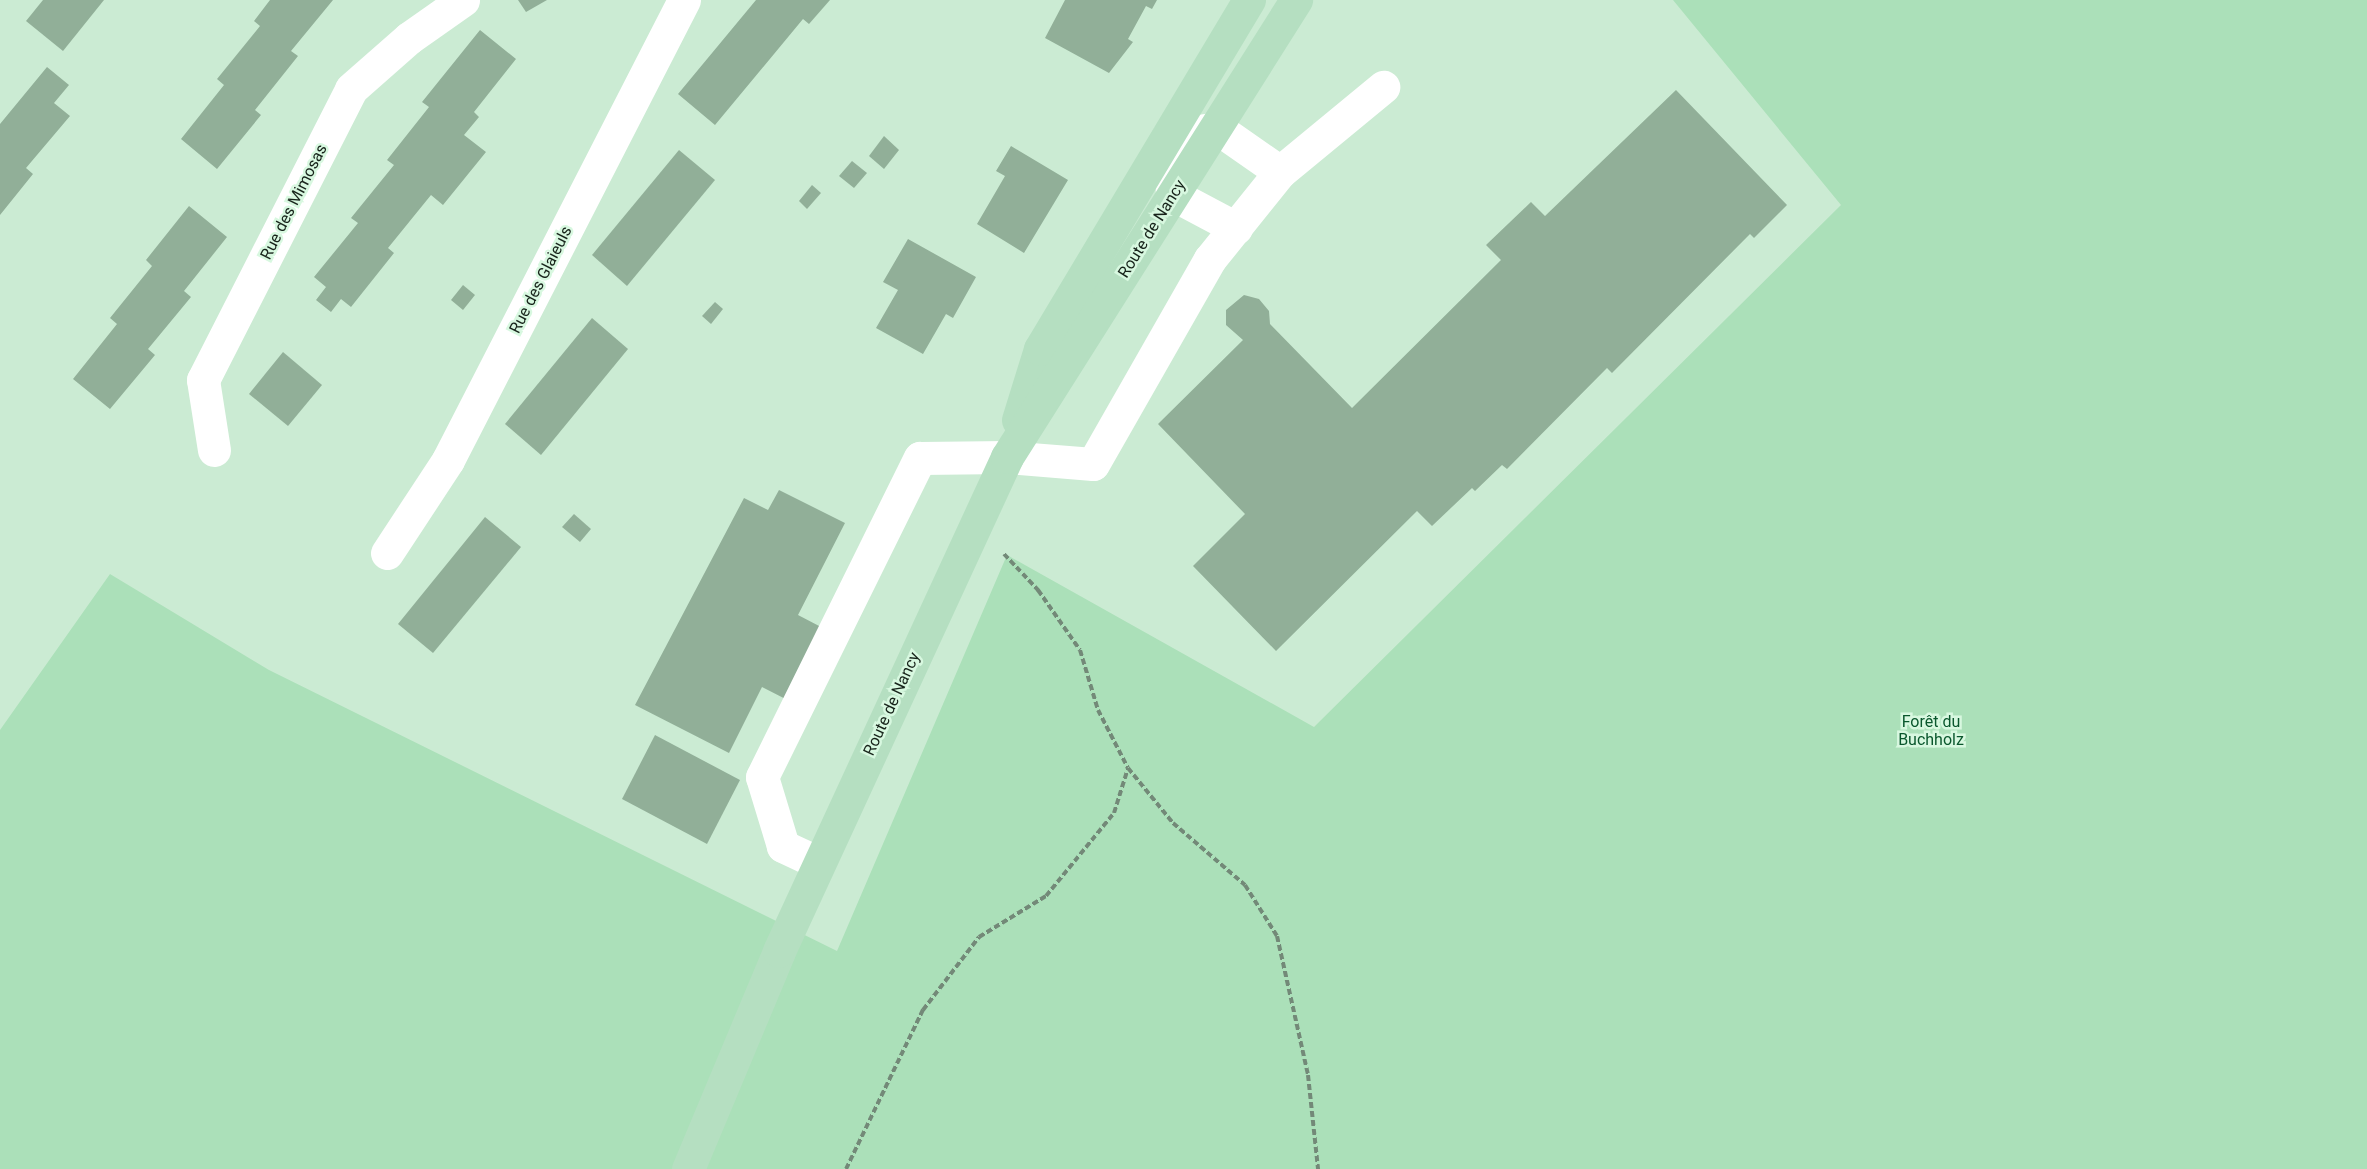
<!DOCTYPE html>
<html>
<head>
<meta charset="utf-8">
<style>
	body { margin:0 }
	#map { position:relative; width:2367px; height:1169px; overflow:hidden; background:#cbebd3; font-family:Roboto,sans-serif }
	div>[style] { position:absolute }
	.green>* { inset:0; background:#abe0b9 }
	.building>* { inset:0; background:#91af98 }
	.path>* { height:4px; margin-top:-2px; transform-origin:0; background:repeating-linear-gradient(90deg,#738978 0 6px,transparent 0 9px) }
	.minor>* { height:33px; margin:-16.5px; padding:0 16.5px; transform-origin:16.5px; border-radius:16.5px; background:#fff }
	.major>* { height:33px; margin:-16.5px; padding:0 16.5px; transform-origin:16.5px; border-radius:16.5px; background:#b5dfc1 }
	span { translate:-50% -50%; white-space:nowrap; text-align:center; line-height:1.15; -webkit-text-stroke:5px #d8f8e0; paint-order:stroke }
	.street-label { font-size:16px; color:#17231a }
	.park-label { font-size:16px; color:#0a572d }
</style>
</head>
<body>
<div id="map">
	<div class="green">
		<div style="clip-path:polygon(1673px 0,2367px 0,2367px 1169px,0 1169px,0 730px,110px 574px,269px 670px,837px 951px,1007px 555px,1314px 727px,1841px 205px)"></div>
	</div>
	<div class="building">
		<div style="clip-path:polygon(43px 0,104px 0,63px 51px,26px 21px)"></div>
		<div style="clip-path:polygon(270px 0,333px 0,291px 51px,298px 56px,255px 110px,261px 115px,217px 169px,181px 139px,224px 85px,217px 79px,260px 26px,254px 21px)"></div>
		<div style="clip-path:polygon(518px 0,547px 0,526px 12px)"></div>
		<div style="clip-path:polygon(756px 0,830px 0,809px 24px,803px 19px,715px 125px,678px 94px)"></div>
		<div style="clip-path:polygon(1065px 0,1157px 0,1152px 9px,1146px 6px,1128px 39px,1133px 42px,1109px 73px,1045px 38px)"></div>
		<div style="clip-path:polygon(480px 30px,516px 59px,474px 112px,479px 117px,464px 135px,486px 152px,443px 205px,431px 195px,388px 248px,394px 253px,351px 307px,341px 299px,331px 312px,316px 300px,326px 287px,314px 277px,358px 223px,351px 218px,394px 165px,387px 160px,429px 107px,422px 102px)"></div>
		<div style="clip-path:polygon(47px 67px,69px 85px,54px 103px,70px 116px,26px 168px,33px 174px,0 215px,0 124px)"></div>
		<div style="clip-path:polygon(1676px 90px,1787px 205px,1754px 238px,1750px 234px,1612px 373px,1607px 368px,1507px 469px,1502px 465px,1475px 491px,1472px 488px,1432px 526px,1417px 511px,1276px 651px,1193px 566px,1245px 514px,1158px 424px,1243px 340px,1226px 325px,1226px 310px,1244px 295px,1259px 299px,1269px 311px,1270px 324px,1352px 408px,1501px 260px,1486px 245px,1531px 202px,1545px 216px)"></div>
		<div style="clip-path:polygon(884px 136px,899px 150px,884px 169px,869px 156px)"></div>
		<div style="clip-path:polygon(1011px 146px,1068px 180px,1024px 253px,977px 224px,1005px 176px,996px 171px)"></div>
		<div style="clip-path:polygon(679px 150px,715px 180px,627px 286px,592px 255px)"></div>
		<div style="clip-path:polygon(852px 161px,867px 173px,854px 188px,839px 176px)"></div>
		<div style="clip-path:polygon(812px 185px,821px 193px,807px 209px,799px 201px)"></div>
		<div style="clip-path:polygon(189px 206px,227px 237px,184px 291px,191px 297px,148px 349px,155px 355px,110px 409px,73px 379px,117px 324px,110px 318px,152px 266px,146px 260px)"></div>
		<div style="clip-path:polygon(908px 239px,976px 277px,953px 318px,946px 314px,923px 354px,876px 328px,898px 290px,883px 282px)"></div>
		<div style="clip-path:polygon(463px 285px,475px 295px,463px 310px,451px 300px)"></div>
		<div style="clip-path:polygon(715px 302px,723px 309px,711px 324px,702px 316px)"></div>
		<div style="clip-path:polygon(592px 318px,628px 349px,541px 455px,505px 424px)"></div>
		<div style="clip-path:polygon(283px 352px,322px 385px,288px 426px,249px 394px)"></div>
		<div style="clip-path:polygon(779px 490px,845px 523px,798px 615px,846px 640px,809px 711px,762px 687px,729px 753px,635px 705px,744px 498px,768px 510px)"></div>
		<div style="clip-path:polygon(574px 514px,591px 529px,580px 542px,562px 527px)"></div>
		<div style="clip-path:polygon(485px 517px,521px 547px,433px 653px,398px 624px)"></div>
		<div style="clip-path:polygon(655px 735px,740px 780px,707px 844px,622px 799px)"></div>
	</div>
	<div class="path">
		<div style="left:1004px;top:554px;width:50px;rotate:46.6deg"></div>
		<div style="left:1038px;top:590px;width:73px;rotate:55deg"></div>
		<div style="left:1080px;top:650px;width:63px;rotate:73.3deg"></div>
		<div style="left:1098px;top:710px;width:65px;rotate:62.7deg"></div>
		<div style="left:1128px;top:768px;width:71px;rotate:50.7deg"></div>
		<div style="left:1173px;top:823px;width:95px;rotate:40.7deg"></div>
		<div style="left:1245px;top:885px;width:60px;rotate:57.9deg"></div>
		<div style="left:1277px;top:936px;width:142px;rotate:77.4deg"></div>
		<div style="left:1308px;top:1075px;width:95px;rotate:83.9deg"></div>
		<div style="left:846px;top:1169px;width:177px;rotate:-64.2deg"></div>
		<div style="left:923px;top:1010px;width:92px;rotate:-52.5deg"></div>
		<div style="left:979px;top:937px;width:79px;rotate:-31.5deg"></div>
		<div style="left:1046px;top:896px;width:107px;rotate:-50.7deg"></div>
		<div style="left:1114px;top:813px;width:47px;rotate:-72.7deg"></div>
	</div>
	<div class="minor">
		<div style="left:1236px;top:228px;width:72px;rotate:-152deg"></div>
		<div style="left:1172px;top:194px;width:58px;rotate:-93.9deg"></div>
		<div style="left:1168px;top:136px;width:50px;rotate:-9.3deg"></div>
		<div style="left:1217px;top:128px;width:77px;rotate:34.9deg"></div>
		<div style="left:214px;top:450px;width:71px;rotate:-98.9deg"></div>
		<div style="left:203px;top:380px;width:326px;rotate:-63deg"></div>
		<div style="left:351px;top:89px;width:77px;rotate:-41.3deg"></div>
		<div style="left:409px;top:38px;width:66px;rotate:-35.1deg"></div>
		<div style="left:387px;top:553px;width:111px;rotate:-56.7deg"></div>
		<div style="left:448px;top:460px;width:517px;rotate:-62.84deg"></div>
		<div style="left:819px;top:863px;width:40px;rotate:-155deg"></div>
		<div style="left:783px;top:846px;width:72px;rotate:-106.9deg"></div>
		<div style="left:762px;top:777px;width:356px;rotate:-63.7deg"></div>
		<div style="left:920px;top:458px;width:87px;rotate:-0.7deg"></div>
		<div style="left:1007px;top:457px;width:86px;rotate:4.7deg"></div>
		<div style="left:1093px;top:464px;width:236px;rotate:-60.3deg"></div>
		<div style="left:1210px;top:259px;width:112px;rotate:-51.2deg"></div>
		<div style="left:1280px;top:172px;width:134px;rotate:-39.5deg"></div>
	</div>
	<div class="major">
		<div style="left:1018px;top:420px;width:74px;rotate:-72.8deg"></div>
		<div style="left:1040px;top:349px;width:407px;rotate:-59.1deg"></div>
		<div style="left:688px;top:1169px;width:236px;rotate:-67.3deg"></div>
		<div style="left:779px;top:951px;width:544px;rotate:-65.22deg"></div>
		<div style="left:1007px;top:457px;width:541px;rotate:-57.69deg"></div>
	</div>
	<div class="street-label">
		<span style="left:294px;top:202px;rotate:-63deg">Rue des Mimosas</span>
		<span style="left:1152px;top:229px;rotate:-58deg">Route de Nancy</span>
		<span style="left:541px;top:280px;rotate:-63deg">Rue des Glaieuls</span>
		<span style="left:892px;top:704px;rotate:-65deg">Route de Nancy</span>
	</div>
	<div class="park-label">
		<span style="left:1931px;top:731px">Forêt du<br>Buchholz</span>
	</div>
</div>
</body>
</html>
